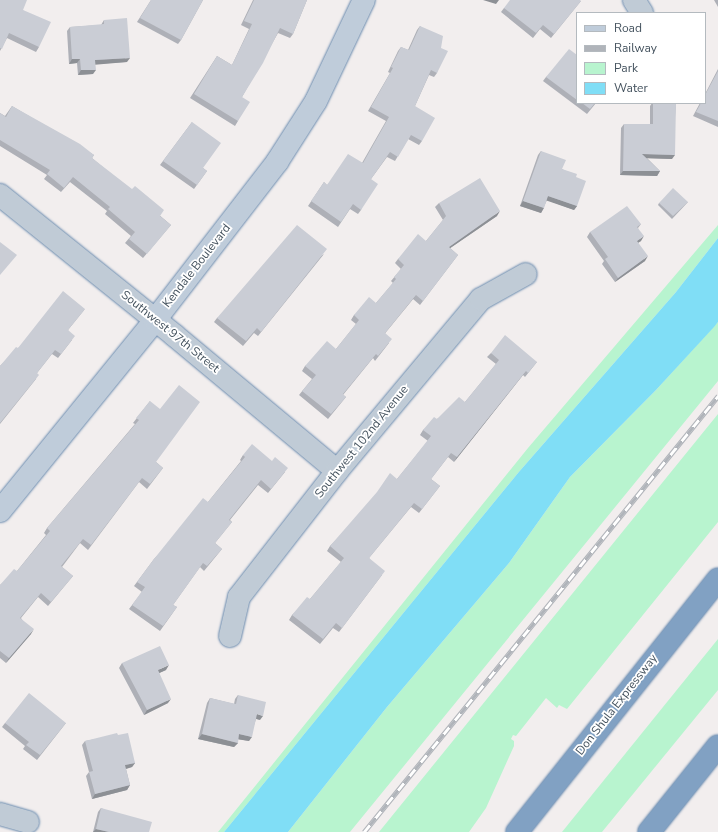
<!DOCTYPE html>
<html>
<head>
<meta charset="utf-8">
<style>
	body { margin:0 }
	#map { position:relative; width:718px; height:832px; overflow:hidden; background:#f2eeee; font-family:"Nunito Sans",sans-serif }
	div>[style] { position:absolute }
	.green>* { inset:0; background:#b8f4cf }
	.water>* { inset:0; background:#80def6 }
	.roads { filter:drop-shadow(0 0 1px #6c8caf) drop-shadow(0 0 1px #6c8caf) }
	.street>* { height:22px; margin:-11px; padding:0 11px; transform-origin:11px; border-radius:11px; background:#c0cbd6 }
	.secondary>* { height:22px; margin:-11px; padding:0 11px; transform-origin:11px; border-radius:11px; background:#bfccda }
	.highway>* { height:22px; margin:-11px; padding:0 11px; transform-origin:11px; border-radius:11px; background:#81a1c3 }
	.rail>* { height:4.5px; margin-top:-2.25px; transform-origin:0; background:repeating-linear-gradient(90deg,#fff 0 9px,#b0b4ba 0 18px); box-sizing:border-box; border-block:1px solid #b0b4ba }
	.wall>* { inset:0; background:#aeb0b7 }
	.shaded-wall>* { inset:0; background:#8d9095 }
	.building>* { inset:0; background:#cacdd5 }
	span { translate:-50% -50%; white-space:nowrap; text-align:center; line-height:1.15; -webkit-text-stroke:3.5px #fff; paint-order:stroke }
	.street-label { font-size:12px; color:#44525e }
	.legend { position:absolute; left:576px; top:12px; width:130px; height:92px; box-sizing:border-box; background:#fff; border:1px solid #b4babf; margin:0; padding:5px 7px; list-style:none; font-size:12px; color:#44525e }
	.legend li { display:flex; align-items:center; gap:8px; height:20px }
	.legend b { width:20px; border:1px solid #b4babf }
</style>
</head>
<body>
<div id="map">
	<div class="green">
		<div style="clip-path:polygon(718px 225px,718px 238px,676px 292px,518px 473px,224px 832px,218px 832px,528px 448px)"></div>
		<div style="clip-path:polygon(718px 322px,718px 381px,350px 832px,288px 832px,387px 707px,509px 563px,570px 477px,656px 390px)"></div>
		<div style="clip-path:polygon(718px 414px,718px 522px,567px 709px,559px 705px,557px 708px,546px 698px,516px 736px,513px 735px,511px 739px,514px 741px,514px 746px,486px 808px,469px 832px,379px 832px)"></div>
		<div style="clip-path:polygon(718px 639px,718px 690px,602px 832px,562px 832px)"></div>
	</div>
	<div class="water">
		<div style="clip-path:polygon(718px 238px,718px 322px,714px 327px,656px 390px,570px 477px,509px 563px,387px 707px,288px 832px,224px 832px,518px 473px,676px 292px)"></div>
	</div>
	<div class="roads">
		<div class="street">
			<div style="left:634px;top:0;width:15px;rotate:58deg"></div>
			<div style="left:0;top:195px;width:223px;rotate:38.8deg"></div>
			<div style="left:174px;top:335px;width:212px;rotate:39.8deg"></div>
			<div style="left:230px;top:636px;width:40px;rotate:-77deg"></div>
			<div style="left:239px;top:597px;width:160px;rotate:-52.1deg"></div>
			<div style="left:337px;top:471px;width:224px;rotate:-50.1deg"></div>
			<div style="left:481px;top:299px;width:51px;rotate:-29.1deg"></div>
			<div style="left:0;top:814px;width:29px;rotate:16deg"></div>
		</div>
		<div class="secondary">
			<div style="left:0;top:511px;width:246px;rotate:-50.9deg"></div>
			<div style="left:155px;top:320px;width:200px;rotate:-52.3deg"></div>
			<div style="left:277px;top:162px;width:72px;rotate:-57.4deg"></div>
			<div style="left:316px;top:101px;width:112px;rotate:-64.6deg"></div>
		</div>
		<div class="highway">
			<div style="left:517px;top:832px;width:323px;rotate:-51.5deg"></div>
			<div style="left:649px;top:832px;width:110px;rotate:-51.3deg"></div>
		</div>
	</div>
	<div class="rail">
		<div style="left:364px;top:832px;width:562px;rotate:-50.93deg"></div>
	</div>
	<div class="wall">
		<div style="clip-path:polygon(0 0,23px 10px,39px 47px,36px 52px,7px 38px,0 51px)"></div>
		<div style="clip-path:polygon(151px 0,203px 0,181px 40px,178px 44px,137px 22px)"></div>
		<div style="clip-path:polygon(253px 0,307px 0,293px 34px,290px 38px,278px 33px,242px 97px,238px 121px,235px 126px,190px 98px,217px 56px,232px 65px,249px 29px,241px 25px)"></div>
		<div style="clip-path:polygon(714px 0,718px 0,718px 7px)"></div>
		<div style="clip-path:polygon(581px 1px,551px 38px,540px 29px,533px 38px,501px 12px,504px 8px)"></div>
		<div style="clip-path:polygon(104px 20px,127px 62px,95px 64px,93px 74px,78px 75px,77px 63px,69px 64px,67px 31px,70px 27px,101px 25px)"></div>
		<div style="clip-path:polygon(420px 26px,441px 48px,437px 73px,434px 77px,429px 75px,415px 106px,422px 141px,419px 145px,408px 139px,395px 161px,387px 157px,371px 179px,361px 210px,358px 214px,350px 209px,338px 227px,308px 206px,324px 182px,327px 185px,362px 163px,386px 121px,368px 111px,390px 73px,388px 72px,398px 51px,401px 47px,408px 50px,417px 30px)"></div>
		<div style="clip-path:polygon(577px 55px,577px 103px,596px 103px,587px 114px,543px 81px,546px 77px)"></div>
		<div style="clip-path:polygon(718px 69px,718px 127px,693px 116px,700px 103px,705px 103px,705px 94px)"></div>
		<div style="clip-path:polygon(652px 103px,676px 103px,672px 159px,647px 158px,660px 171px,657px 176px,620px 175px,621px 128px,624px 124px,650px 124px,650px 106px)"></div>
		<div style="clip-path:polygon(12px 106px,94px 155px,92px 158px,171px 225px,143px 258px,125px 243px,131px 236px,105px 214px,107px 211px,70px 182px,61px 192px,44px 179px,47px 175px,0 146px,0 113px,5px 116px)"></div>
		<div style="clip-path:polygon(192px 122px,203px 168px,207px 171px,194px 189px,160px 165px)"></div>
		<div style="clip-path:polygon(541px 151px,562px 169px,576px 177px,577px 206px,574px 210px,547px 200px,541px 213px,520px 206px,538px 155px)"></div>
		<div style="clip-path:polygon(688px 202px,672px 219px,658px 205px,659px 203px)"></div>
		<div style="clip-path:polygon(439px 203px,497px 216px,450px 248px,458px 255px,420px 305px,413px 299px,385px 333px,389px 343px,375px 361px,373px 358px,343px 395px,346px 397px,328px 419px,299px 395px,312px 379px,302px 371px,305px 366px,336px 349px,356px 324px,351px 320px,354px 315px,376px 303px,393px 283px,391px 281px,401px 269px,395px 263px,398px 259px,426px 241px,443px 220px,435px 207px)"></div>
		<div style="clip-path:polygon(641px 224px,638px 228px,641px 241px,638px 243px,645px 261px,615px 282px,602px 264px,604px 261px,587px 237px,590px 232px)"></div>
		<div style="clip-path:polygon(324px 254px,258px 336px,254px 333px,243px 346px,214px 322px,217px 318px)"></div>
		<div style="clip-path:polygon(85px 309px,68px 330px,72px 340px,58px 358px,52px 354px,37px 373px,36px 379px,0 424px,0 366px,18px 348px)"></div>
		<div style="clip-path:polygon(491px 353px,537px 362px,525px 377px,523px 375px,454px 462px,448px 457px,431px 479px,440px 486px,419px 513px,411px 507px,369px 558px,382px 575px,339px 632px,333px 628px,320px 644px,289px 620px,292px 615px,310px 599px,341px 562px,327px 551px,330px 546px,397px 479px,428px 441px,420px 435px,423px 430px,437px 419px,465px 402px,496px 364px,487px 357px)"></div>
		<div style="clip-path:polygon(150px 401px,156px 462px,163px 468px,147px 489px,139px 482px,88px 550px,80px 543px,62px 567px,73px 576px,48px 606px,38px 597px,21px 618px,31px 634px,6px 663px,0 658px,0 585px,17px 571px,46px 535px,44px 533px,47px 528px,135px 424px,133px 423px)"></div>
		<div style="clip-path:polygon(243px 455px,285px 472px,268px 493px,258px 485px,230px 520px,232px 522px,215px 543px,222px 549px,204px 571px,200px 567px,173px 605px,177px 607px,160px 631px,129px 609px,142px 592px,134px 586px,154px 559px,208px 502px,241px 461px,240px 460px)"></div>
		<div style="clip-path:polygon(122px 663px,166px 670px,159px 673px,168px 703px,144px 715px,119px 668px)"></div>
		<div style="clip-path:polygon(238px 695px,260px 720px,256px 719px,249px 741px,238px 739px,238px 743px,234px 747px,198px 739px,207px 703px,210px 698px,234px 704px,235px 699px)"></div>
		<div style="clip-path:polygon(5px 723px,66px 723px,37px 760px,23px 749px,25px 746px,2px 727px)"></div>
		<div style="clip-path:polygon(118px 735px,135px 763px,132px 767px,126px 769px,130px 785px,127px 790px,92px 799px,86px 776px,89px 772px,82px 745px,85px 741px)"></div>
		<div style="clip-path:polygon(101px 808px,149px 832px,93px 832px,98px 812px)"></div>
	</div>
	<div class="shaded-wall">
		<div style="clip-path:polygon(483px 0,499px 0,496px 4px)"></div>
		<div style="clip-path:polygon(130px 58px,127px 62px,92px 65px,95px 60px)"></div>
		<div style="clip-path:polygon(72px 59px,80px 59px,77px 63px,69px 64px)"></div>
		<div style="clip-path:polygon(81px 70px,96px 70px,93px 74px,78px 75px)"></div>
		<div style="clip-path:polygon(642px 154px,675px 155px,672px 159px,639px 158px)"></div>
		<div style="clip-path:polygon(623px 171px,660px 171px,657px 176px,620px 175px)"></div>
		<div style="clip-path:polygon(548px 196px,577px 206px,574px 210px,545px 200px)"></div>
		<div style="clip-path:polygon(523px 201px,544px 208px,541px 213px,520px 206px)"></div>
		<div style="clip-path:polygon(500px 211px,497px 216px,446px 251px,449px 247px)"></div>
		<div style="clip-path:polygon(644px 236px,641px 241px,634px 245px,637px 241px)"></div>
		<div style="clip-path:polygon(648px 256px,645px 261px,615px 282px,618px 278px)"></div>
		<div style="clip-path:polygon(416px 295px,413px 299px,382px 337px,385px 333px)"></div>
		<div style="clip-path:polygon(526px 371px,523px 375px,454px 462px,457px 457px)"></div>
		<div style="clip-path:polygon(34px 629px,31px 634px,6px 663px,9px 658px)"></div>
		<div style="clip-path:polygon(169px 665px,166px 670px,155px 675px,158px 670px)"></div>
		<div style="clip-path:polygon(171px 699px,168px 703px,144px 715px,147px 710px)"></div>
		<div style="clip-path:polygon(257px 714px,263px 716px,260px 720px,254px 718px)"></div>
		<div style="clip-path:polygon(202px 734px,238px 743px,234px 747px,198px 739px)"></div>
		<div style="clip-path:polygon(239px 734px,252px 737px,249px 741px,236px 739px)"></div>
		<div style="clip-path:polygon(135px 763px,132px 767px,122px 770px,125px 765px)"></div>
		<div style="clip-path:polygon(130px 785px,127px 790px,92px 799px,95px 794px)"></div>
		<div style="clip-path:polygon(96px 829px,109px 832px,93px 832px)"></div>
	</div>
	<div class="building">
		<div style="clip-path:polygon(0 0,27px 0,23px 10px,51px 22px,39px 47px,9px 33px,2px 49px,0 48px)"></div>
		<div style="clip-path:polygon(151px 0,203px 0,181px 40px,140px 18px)"></div>
		<div style="clip-path:polygon(254px 0,307px 0,293px 34px,280px 28px,263px 63px,242px 97px,250px 102px,238px 121px,194px 94px,217px 56px,232px 65px,252px 24px,244px 21px)"></div>
		<div style="clip-path:polygon(510px 0,580px 0,581px 1px,554px 34px,543px 25px,536px 33px,504px 8px)"></div>
		<div style="clip-path:polygon(127px 18px,130px 58px,95px 60px,96px 70px,81px 70px,80px 59px,72px 59px,70px 27px,104px 24px,104px 20px)"></div>
		<div style="clip-path:polygon(420px 26px,443px 36px,441px 48px,448px 51px,437px 73px,431px 70px,415px 106px,435px 118px,422px 141px,411px 135px,398px 157px,390px 152px,371px 179px,378px 184px,361px 210px,353px 204px,341px 222px,311px 201px,324px 182px,327px 185px,348px 154px,363px 163px,389px 117px,371px 107px,393px 68px,391px 67px,401px 47px,409px 50px)"></div>
		<div style="clip-path:polygon(569px 49px,577px 55px,577px 100px,546px 77px)"></div>
		<div style="clip-path:polygon(718px 71px,718px 121px,696px 112px,701px 103px,705px 103px,705px 95px)"></div>
		<div style="clip-path:polygon(582px 103px,595px 103px,590px 109px)"></div>
		<div style="clip-path:polygon(653px 103px,676px 103px,675px 155px,642px 154px,660px 171px,623px 171px,624px 124px,653px 124px)"></div>
		<div style="clip-path:polygon(12px 106px,80px 144px,94px 155px,92px 158px,132px 189px,135px 186px,164px 210px,160px 216px,171px 225px,147px 254px,129px 239px,135px 232px,108px 209px,110px 207px,73px 177px,64px 188px,47px 174px,50px 170px,0 140px,0 113px,6px 117px)"></div>
		<div style="clip-path:polygon(192px 122px,221px 143px,203px 168px,207px 171px,197px 185px,163px 161px)"></div>
		<div style="clip-path:polygon(541px 151px,566px 160px,562px 169px,577px 174px,576px 177px,586px 181px,577px 206px,548px 196px,544px 208px,523px 201px)"></div>
		<div style="clip-path:polygon(480px 178px,500px 211px,449px 247px,458px 255px,423px 301px,416px 295px,385px 333px,392px 339px,378px 356px,376px 354px,343px 394px,346px 397px,331px 414px,302px 391px,316px 375px,305px 366px,327px 341px,336px 349px,359px 320px,354px 315px,369px 297px,376px 303px,396px 279px,394px 277px,404px 265px,398px 259px,418px 234px,426px 241px,446px 216px,439px 203px)"></div>
		<div style="clip-path:polygon(673px 188px,688px 202px,673px 216px,659px 203px)"></div>
		<div style="clip-path:polygon(627px 206px,641px 224px,637px 227px,644px 236px,637px 241px,648px 256px,618px 278px,605px 259px,608px 257px,590px 232px)"></div>
		<div style="clip-path:polygon(297px 225px,327px 249px,261px 332px,257px 328px,246px 341px,217px 318px)"></div>
		<div style="clip-path:polygon(0 242px,17px 255px,0 275px)"></div>
		<div style="clip-path:polygon(63px 291px,85px 309px,68px 330px,75px 336px,61px 354px,55px 350px,37px 373px,39px 375px,0 423px,0 366px,16px 347px,18px 348px)"></div>
		<div style="clip-path:polygon(505px 335px,537px 362px,528px 373px,526px 371px,457px 457px,451px 453px,431px 479px,440px 486px,422px 509px,414px 503px,369px 558px,385px 571px,342px 628px,336px 623px,323px 639px,292px 615px,307px 597px,310px 599px,344px 558px,330px 546px,377px 492px,390px 473px,397px 479px,431px 436px,423px 430px,434px 417px,437px 419px,459px 397px,465px 402px,499px 360px,491px 353px)"></div>
		<div style="clip-path:polygon(179px 385px,200px 402px,156px 462px,163px 468px,150px 484px,142px 478px,91px 545px,83px 539px,61px 566px,73px 576px,51px 602px,41px 593px,20px 618px,34px 629px,9px 658px,0 651px,0 585px,14px 569px,17px 571px,50px 531px,47px 528px,139px 420px,136px 418px,150px 401px,160px 409px)"></div>
		<div style="clip-path:polygon(252px 444px,272px 461px,275px 457px,288px 468px,271px 489px,261px 480px,229px 520px,232px 522px,215px 543px,222px 549px,207px 566px,203px 563px,173px 605px,177px 607px,163px 626px,132px 605px,145px 587px,137px 582px,154px 559px,203px 498px,208px 502px,245px 457px,243px 455px)"></div>
		<div style="clip-path:polygon(160px 646px,169px 665px,158px 670px,171px 699px,147px 710px,122px 663px)"></div>
		<div style="clip-path:polygon(29px 693px,66px 723px,40px 755px,26px 745px,29px 742px,5px 723px)"></div>
		<div style="clip-path:polygon(238px 695px,266px 702px,263px 716px,257px 714px,252px 737px,239px 734px,238px 743px,202px 734px,210px 698px,236px 704px)"></div>
		<div style="clip-path:polygon(117px 733px,118px 735px,128px 733px,135px 763px,125px 765px,130px 785px,95px 794px,89px 772px,93px 771px,85px 741px)"></div>
		<div style="clip-path:polygon(101px 808px,152px 822px,149px 832px,109px 832px,96px 829px)"></div>
	</div>
	<div class="street-label">
		<span style="left:197px;top:266px;rotate:-52deg">Kendale Boulevard</span>
		<span style="left:170px;top:332px;rotate:39deg">Southwest 97th Street</span>
		<span style="left:362px;top:442px;rotate:-51deg">Southwest 102nd Avenue</span>
		<span style="left:617px;top:705px;rotate:-52deg">Don Shula Expressway</span>
	</div>
	<ul class="legend">
	<li><b style="height:5px;background:#bfccda"></b>Road</li>
	<li><b style="height:5px;background:#b0b4ba"></b>Railway</li>
	<li><b style="height:11px;background:#b8f4cf"></b>Park</li>
	<li><b style="height:11px;background:#80def6"></b>Water</li>
	</ul>
</div>
</body>
</html>
